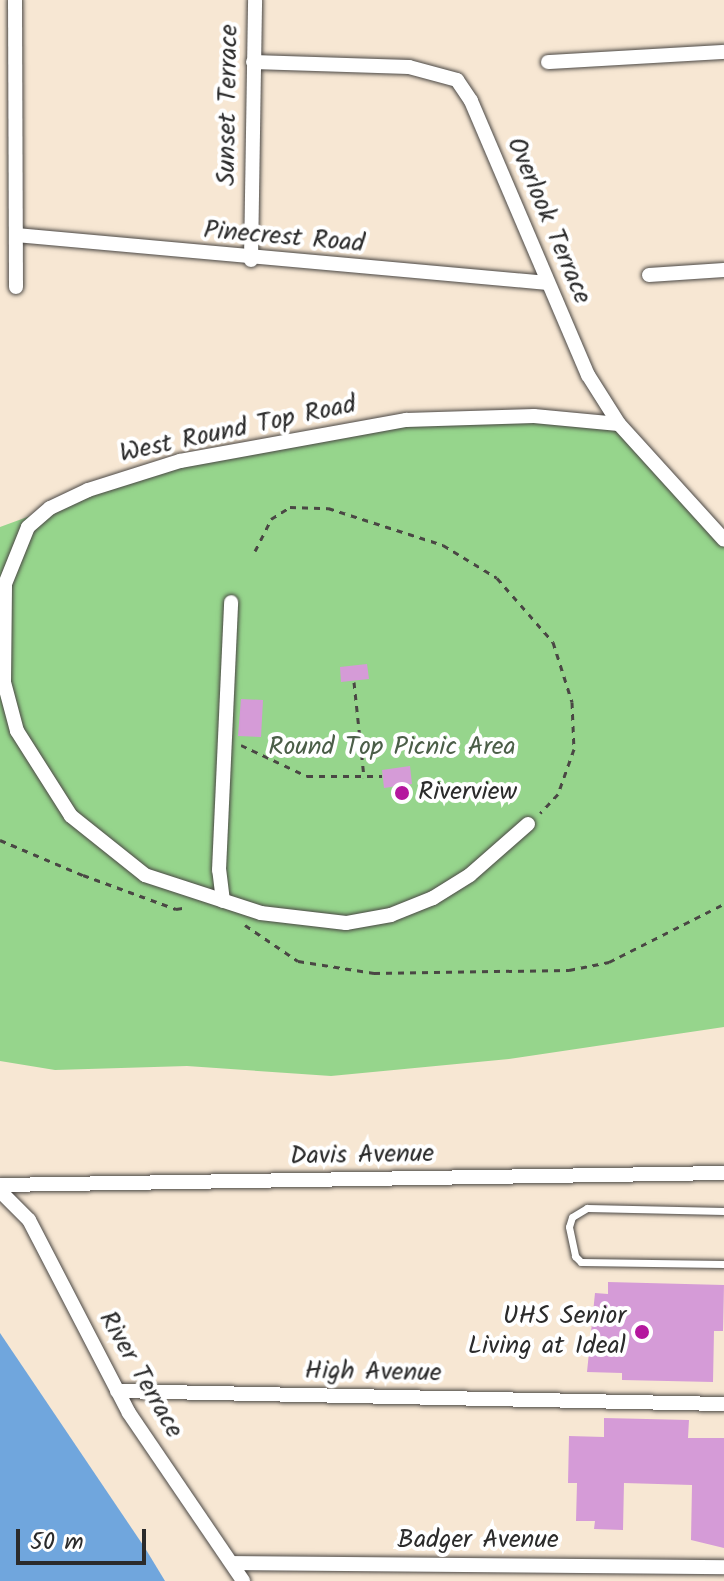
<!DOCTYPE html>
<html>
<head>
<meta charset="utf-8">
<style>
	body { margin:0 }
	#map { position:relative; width:724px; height:1581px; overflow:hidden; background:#f7e7d3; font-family:Kalam,sans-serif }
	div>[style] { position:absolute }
	.green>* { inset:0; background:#96d58c }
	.water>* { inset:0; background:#70a6dd }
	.building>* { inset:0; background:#d59bd7 }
	.path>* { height:3px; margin-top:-1.5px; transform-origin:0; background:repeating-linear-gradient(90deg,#4a4744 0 6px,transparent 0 12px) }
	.roads { filter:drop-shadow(0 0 2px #4a4744) drop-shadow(0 0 2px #4a4744) }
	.service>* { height:7px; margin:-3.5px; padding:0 3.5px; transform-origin:3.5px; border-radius:3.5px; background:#fff }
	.minor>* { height:14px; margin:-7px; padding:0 7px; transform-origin:7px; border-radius:7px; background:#fff }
	.dots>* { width:22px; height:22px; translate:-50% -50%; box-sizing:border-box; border:4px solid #fff; border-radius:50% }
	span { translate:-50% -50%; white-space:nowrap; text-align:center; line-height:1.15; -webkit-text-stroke:8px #fff; paint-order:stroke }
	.street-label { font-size:26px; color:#2b2b2b }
	.park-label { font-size:26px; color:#4b5e48 }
	.poi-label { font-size:26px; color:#2b2b2b }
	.left { translate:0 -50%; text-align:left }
	.right { translate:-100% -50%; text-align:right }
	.scale { position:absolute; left:16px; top:1529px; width:130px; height:36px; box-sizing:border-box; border:4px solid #2b2b2b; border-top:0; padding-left:10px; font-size:24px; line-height:28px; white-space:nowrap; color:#2b2b2b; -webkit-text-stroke:6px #fff; paint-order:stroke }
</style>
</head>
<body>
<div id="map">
	<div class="green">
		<div style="clip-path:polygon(406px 420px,619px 424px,724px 540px,724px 1027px,509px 1059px,331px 1076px,187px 1066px,55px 1070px,0 1061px,0 527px,180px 461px)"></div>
	</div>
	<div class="water">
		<div style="clip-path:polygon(0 1333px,145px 1548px,165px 1581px,0 1581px)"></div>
	</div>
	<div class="building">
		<div style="clip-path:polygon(367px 664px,369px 679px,341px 682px,340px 667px)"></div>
		<div style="clip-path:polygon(241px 699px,263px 700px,261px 737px,238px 736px)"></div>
		<div style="clip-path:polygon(410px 766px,412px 784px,384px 788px,382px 770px)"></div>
		<div style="clip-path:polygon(608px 1282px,724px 1285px,723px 1331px,714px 1331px,713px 1382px,622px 1380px,622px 1373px,587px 1372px,595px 1293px,608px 1294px)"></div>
		<div style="clip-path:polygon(604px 1418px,689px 1420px,688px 1438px,724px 1438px,724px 1548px,691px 1540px,692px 1485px,624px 1483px,623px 1530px,594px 1529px,595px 1521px,576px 1521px,577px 1483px,568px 1483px,569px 1436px,604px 1437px)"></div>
	</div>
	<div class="path">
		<div style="left:255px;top:551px;width:36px;rotate:-63deg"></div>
		<div style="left:271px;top:519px;width:22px;rotate:-32deg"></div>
		<div style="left:290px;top:507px;width:38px;rotate:2deg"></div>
		<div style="left:328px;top:508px;width:121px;rotate:17.8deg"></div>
		<div style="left:443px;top:545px;width:63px;rotate:31.4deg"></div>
		<div style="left:497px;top:578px;width:85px;rotate:48.8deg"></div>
		<div style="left:553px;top:642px;width:63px;rotate:72.4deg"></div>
		<div style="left:572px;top:702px;width:47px;rotate:87.6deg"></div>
		<div style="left:574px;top:749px;width:48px;rotate:109.6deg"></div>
		<div style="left:558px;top:794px;width:26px;rotate:133deg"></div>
		<div style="left:354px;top:682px;width:96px;rotate:84deg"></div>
		<div style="left:241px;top:745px;width:73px;rotate:25.2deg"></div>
		<div style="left:307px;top:776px;width:75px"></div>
		<div style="left:0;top:840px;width:90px;rotate:22.9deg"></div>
		<div style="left:83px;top:875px;width:99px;rotate:20.1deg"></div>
		<div style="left:176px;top:909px;width:12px;rotate:-9deg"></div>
		<div style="left:245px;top:925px;width:64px;rotate:34.2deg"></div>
		<div style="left:298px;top:961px;width:77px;rotate:9deg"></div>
		<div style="left:374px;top:973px;width:195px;rotate:-0.9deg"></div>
		<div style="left:569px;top:970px;width:41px;rotate:-11.3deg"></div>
		<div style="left:609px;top:962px;width:129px;rotate:-26.8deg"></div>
	</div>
	<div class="roads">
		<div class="service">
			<div style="left:724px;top:1211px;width:137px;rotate:-178.7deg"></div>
			<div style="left:587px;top:1208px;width:17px;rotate:149deg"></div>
			<div style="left:572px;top:1217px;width:10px;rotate:107deg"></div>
			<div style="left:569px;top:1227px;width:30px;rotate:78deg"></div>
			<div style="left:575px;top:1256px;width:8px;rotate:45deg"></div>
			<div style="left:581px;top:1262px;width:143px;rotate:0.8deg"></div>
		</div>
		<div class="minor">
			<div style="left:15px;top:0;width:287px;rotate:89.8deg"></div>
			<div style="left:253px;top:62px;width:156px;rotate:1.8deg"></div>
			<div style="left:409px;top:67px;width:50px;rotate:15.2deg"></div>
			<div style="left:457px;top:80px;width:25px;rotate:56deg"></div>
			<div style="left:471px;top:101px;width:298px;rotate:66.9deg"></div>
			<div style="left:588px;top:375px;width:58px;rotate:57.7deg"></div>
			<div style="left:619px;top:424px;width:156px;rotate:47.8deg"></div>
			<div style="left:548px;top:62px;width:176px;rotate:-3.3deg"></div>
			<div style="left:16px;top:235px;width:534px;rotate:5.16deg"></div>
			<div style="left:251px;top:260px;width:260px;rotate:-89.1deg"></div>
			<div style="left:649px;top:275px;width:75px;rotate:-3.8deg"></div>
			<div style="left:528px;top:824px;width:77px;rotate:138.7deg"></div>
			<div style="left:470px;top:875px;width:44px;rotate:148.1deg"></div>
			<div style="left:433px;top:898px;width:45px;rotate:158deg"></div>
			<div style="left:391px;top:915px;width:46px;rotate:169.9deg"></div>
			<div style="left:346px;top:923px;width:86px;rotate:-173.3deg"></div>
			<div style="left:261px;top:913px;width:122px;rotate:-161.9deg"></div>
			<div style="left:145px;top:875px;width:95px;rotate:-141.4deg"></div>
			<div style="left:71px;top:816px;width:101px;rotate:-122.4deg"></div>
			<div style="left:17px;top:731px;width:51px;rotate:-104.9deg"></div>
			<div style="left:4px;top:682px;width:98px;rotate:-89.4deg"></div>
			<div style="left:5px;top:584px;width:61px;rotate:-68deg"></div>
			<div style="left:28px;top:527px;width:29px;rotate:-41deg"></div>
			<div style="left:50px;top:508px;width:42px;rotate:-25.3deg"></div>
			<div style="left:88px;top:490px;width:96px;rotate:-17.5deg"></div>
			<div style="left:180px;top:461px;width:230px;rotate:-10.3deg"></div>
			<div style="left:406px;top:420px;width:128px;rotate:-1.8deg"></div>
			<div style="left:534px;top:416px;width:85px;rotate:5.4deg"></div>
			<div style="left:223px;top:901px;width:31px;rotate:-97deg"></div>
			<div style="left:219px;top:870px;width:268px;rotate:-87.4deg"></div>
			<div style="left:0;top:1185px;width:724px;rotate:-0.95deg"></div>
			<div style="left:0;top:1191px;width:41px;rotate:45deg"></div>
			<div style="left:29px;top:1220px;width:217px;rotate:62.6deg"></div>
			<div style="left:129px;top:1413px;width:203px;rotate:55.8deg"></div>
			<div style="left:117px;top:1391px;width:607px;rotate:1.23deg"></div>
			<div style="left:232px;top:1563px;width:492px;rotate:0.5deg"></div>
		</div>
	</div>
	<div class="dots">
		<div style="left:402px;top:793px;background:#b5179e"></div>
		<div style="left:642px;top:1332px;background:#b5179e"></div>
	</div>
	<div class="street-label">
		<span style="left:229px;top:105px;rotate:-89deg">Sunset Terrace</span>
		<span style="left:548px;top:221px;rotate:67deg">Overlook Terrace</span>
		<span style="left:284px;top:238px;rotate:5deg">Pinecrest Road</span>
		<span style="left:238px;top:430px;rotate:-12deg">West Round Top Road</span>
		<span style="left:362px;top:1156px;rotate:-1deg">Davis Avenue</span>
		<span style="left:373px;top:1373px;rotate:1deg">High Avenue</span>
		<span style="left:140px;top:1375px;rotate:60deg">River Terrace</span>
		<span style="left:478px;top:1541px">Badger Avenue</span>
	</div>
	<div class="park-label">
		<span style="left:392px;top:748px">Round Top Picnic Area</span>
	</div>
	<div class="poi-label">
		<span class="left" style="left:418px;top:793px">Riverview</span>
		<span class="right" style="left:626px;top:1332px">UHS Senior<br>Living at Ideal</span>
	</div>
	<div class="scale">50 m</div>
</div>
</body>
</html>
